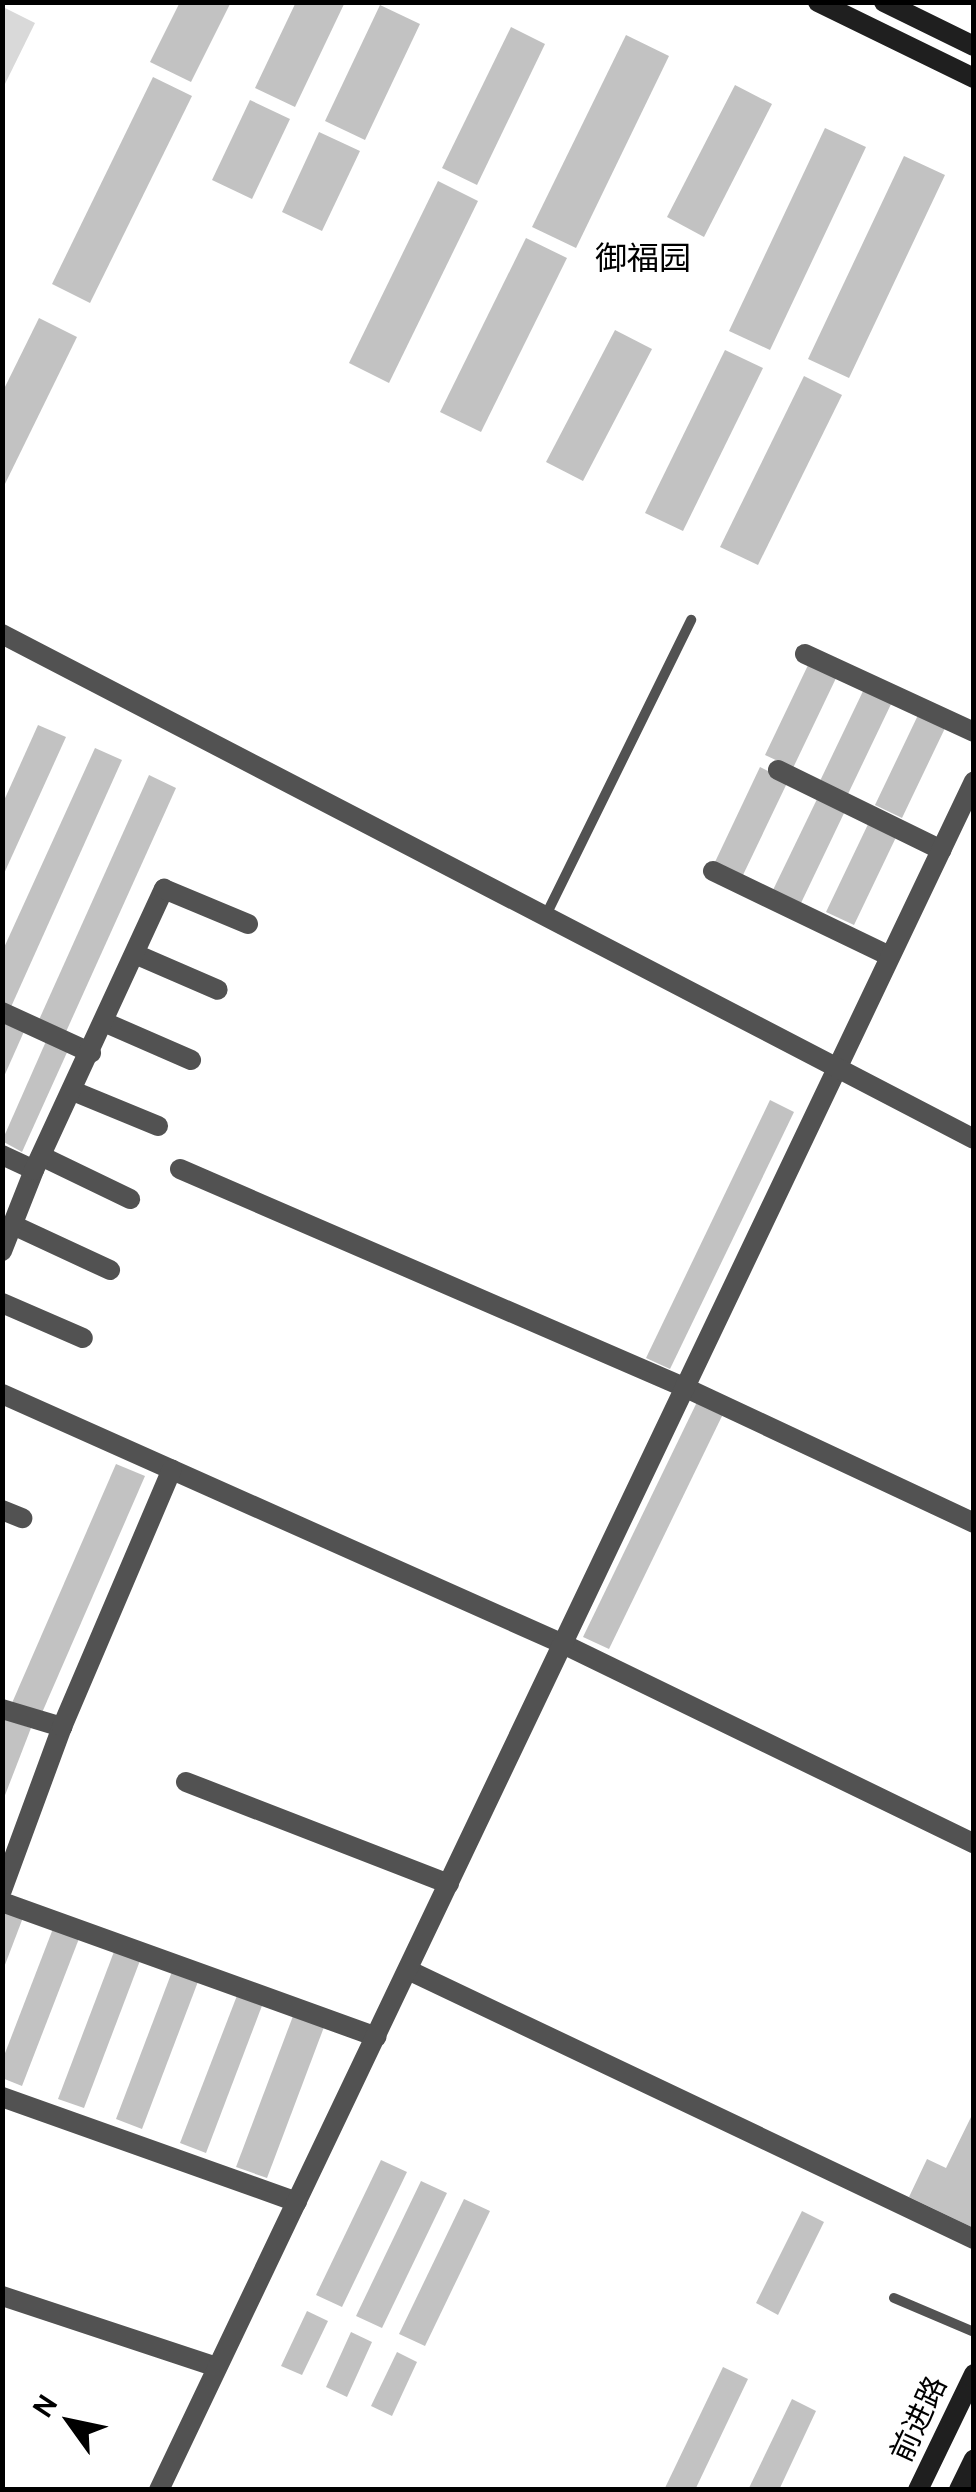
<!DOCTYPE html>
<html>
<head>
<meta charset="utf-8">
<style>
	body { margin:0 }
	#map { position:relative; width:976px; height:2492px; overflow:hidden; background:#fff; font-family:Cabin,"Noto Sans SC",sans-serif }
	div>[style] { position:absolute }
	.green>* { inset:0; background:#d9d9d9 }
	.building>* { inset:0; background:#c2c2c2 }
	.service>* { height:10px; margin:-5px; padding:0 5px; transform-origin:5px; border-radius:5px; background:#525252 }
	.minor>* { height:20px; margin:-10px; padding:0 10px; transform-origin:10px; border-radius:10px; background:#525252 }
	.tertiary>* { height:20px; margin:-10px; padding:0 10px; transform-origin:10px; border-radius:10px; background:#525252 }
	.secondary>* { height:20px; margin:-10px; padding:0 10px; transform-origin:10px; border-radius:10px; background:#1f1f1f }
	span { translate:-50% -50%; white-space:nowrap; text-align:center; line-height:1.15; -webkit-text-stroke:8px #fff; paint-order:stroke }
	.street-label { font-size:30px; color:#000 }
	.neighbourhood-label { font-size:32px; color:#000 }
	.frame { position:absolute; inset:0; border:5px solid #000; pointer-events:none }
	.north { position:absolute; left:20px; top:2372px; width:100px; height:100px; -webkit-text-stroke:8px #fff; paint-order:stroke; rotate:303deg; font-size:28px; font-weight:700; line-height:40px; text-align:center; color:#000 }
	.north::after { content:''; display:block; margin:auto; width:35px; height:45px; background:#000; clip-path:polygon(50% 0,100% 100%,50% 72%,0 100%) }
</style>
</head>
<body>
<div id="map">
	<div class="green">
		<div style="clip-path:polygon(3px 7px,35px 23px,3px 88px)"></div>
	</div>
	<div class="building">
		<div style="clip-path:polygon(180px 2px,231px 2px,191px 82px,150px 62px)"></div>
		<div style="clip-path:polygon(296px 2px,345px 2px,295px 107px,255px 88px)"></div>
		<div style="clip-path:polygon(380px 5px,420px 24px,365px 140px,325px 121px)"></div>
		<div style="clip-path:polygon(511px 27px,545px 44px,477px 185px,442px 168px)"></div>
		<div style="clip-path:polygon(626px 35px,669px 56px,576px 248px,532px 227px)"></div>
		<div style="clip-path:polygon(153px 77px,192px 96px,90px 303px,52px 284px)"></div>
		<div style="clip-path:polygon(735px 85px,772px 104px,704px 237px,667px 217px)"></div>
		<div style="clip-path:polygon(250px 100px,290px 119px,252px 199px,212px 180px)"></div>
		<div style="clip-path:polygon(825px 128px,866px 147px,770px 350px,729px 331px)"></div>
		<div style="clip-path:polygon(319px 132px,360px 151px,322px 231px,282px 212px)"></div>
		<div style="clip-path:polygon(904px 156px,945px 175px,849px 378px,808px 359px)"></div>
		<div style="clip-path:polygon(438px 181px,478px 201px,389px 383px,349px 363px)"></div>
		<div style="clip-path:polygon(526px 238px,567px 258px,481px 432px,440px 412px)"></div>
		<div style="clip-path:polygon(39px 318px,77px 337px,2px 490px,2px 393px)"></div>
		<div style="clip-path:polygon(615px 330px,652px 349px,583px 481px,546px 462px)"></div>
		<div style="clip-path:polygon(725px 350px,763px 368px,683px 531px,645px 513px)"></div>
		<div style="clip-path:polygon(804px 376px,842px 395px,758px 565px,720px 547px)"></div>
		<div style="clip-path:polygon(810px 661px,838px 674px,793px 768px,765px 755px)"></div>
		<div style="clip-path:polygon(865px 687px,893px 700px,848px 794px,820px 781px)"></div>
		<div style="clip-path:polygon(920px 711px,947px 724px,902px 818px,875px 805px)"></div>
		<div style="clip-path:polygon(38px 725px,66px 737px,2px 878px,2px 805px)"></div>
		<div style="clip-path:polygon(95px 748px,122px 760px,11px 1007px,2px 1003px,2px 952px)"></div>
		<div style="clip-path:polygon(760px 767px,788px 781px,743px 875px,715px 862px)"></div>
		<div style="clip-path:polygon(149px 775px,176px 788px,65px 1034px,38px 1022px)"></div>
		<div style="clip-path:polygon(819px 795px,846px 809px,801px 903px,773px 890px)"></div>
		<div style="clip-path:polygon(871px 818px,899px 831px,854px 925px,826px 912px)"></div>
		<div style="clip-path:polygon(5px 1018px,26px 1027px,2px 1081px,2px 1024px)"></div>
		<div style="clip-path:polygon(47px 1039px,69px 1048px,22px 1152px,2px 1141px)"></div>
		<div style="clip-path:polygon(770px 1100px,794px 1112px,670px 1369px,646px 1358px)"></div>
		<div style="clip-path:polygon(697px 1402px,723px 1414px,609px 1649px,583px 1637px)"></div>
		<div style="clip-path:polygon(116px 1464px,145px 1476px,41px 1715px,12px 1703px)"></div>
		<div style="clip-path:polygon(5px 1719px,31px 1728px,2px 1803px,2px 1726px)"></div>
		<div style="clip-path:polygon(2px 1907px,24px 1915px,3px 1970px,2px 1970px)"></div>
		<div style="clip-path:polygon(54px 1926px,80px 1936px,22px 2086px,2px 2078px,2px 2061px)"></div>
		<div style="clip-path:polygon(115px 1949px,141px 1958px,84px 2108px,58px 2099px)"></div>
		<div style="clip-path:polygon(173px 1969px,199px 1979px,142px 2129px,116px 2119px)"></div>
		<div style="clip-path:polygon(238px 1993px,263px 2003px,206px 2153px,180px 2143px)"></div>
		<div style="clip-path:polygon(293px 2016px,324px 2027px,267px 2178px,236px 2167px)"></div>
		<div style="clip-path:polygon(974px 2111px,974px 2228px,909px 2197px,927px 2159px,946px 2168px)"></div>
		<div style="clip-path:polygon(381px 2160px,407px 2172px,342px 2307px,316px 2295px)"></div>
		<div style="clip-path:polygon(421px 2181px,447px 2193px,382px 2328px,356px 2316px)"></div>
		<div style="clip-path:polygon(464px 2199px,490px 2211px,425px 2346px,399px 2334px)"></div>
		<div style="clip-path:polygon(802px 2211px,824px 2222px,778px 2315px,756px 2303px)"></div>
		<div style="clip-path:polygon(307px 2311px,328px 2321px,302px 2375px,281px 2366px)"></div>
		<div style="clip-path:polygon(351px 2332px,372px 2342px,347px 2397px,326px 2387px)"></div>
		<div style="clip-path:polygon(397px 2352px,417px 2362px,392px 2416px,371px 2406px)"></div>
		<div style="clip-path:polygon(723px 2367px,748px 2379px,695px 2490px,664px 2490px)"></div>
		<div style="clip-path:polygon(792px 2399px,816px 2411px,779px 2490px,748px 2490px)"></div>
	</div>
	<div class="service">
		<div style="left:546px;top:915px;width:329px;rotate:-63.8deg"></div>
		<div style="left:894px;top:2298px;width:87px;rotate:23deg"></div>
	</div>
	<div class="minor">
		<div style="left:805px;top:654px;width:186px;rotate:24.8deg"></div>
		<div style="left:778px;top:770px;width:182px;rotate:26.1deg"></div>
		<div style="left:713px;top:871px;width:196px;rotate:25.7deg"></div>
		<div style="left:135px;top:954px;width:90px;rotate:23.4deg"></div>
		<div style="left:2px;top:1012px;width:98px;rotate:24.7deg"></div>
		<div style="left:104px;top:1022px;width:95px;rotate:23.6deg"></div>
		<div style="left:73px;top:1091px;width:92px;rotate:22.4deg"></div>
		<div style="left:2px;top:1155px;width:35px;rotate:25deg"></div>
		<div style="left:41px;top:1156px;width:99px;rotate:25.8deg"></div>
		<div style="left:180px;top:1169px;width:551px;rotate:23.4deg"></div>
		<div style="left:686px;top:1388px;width:318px;rotate:25.1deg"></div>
		<div style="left:13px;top:1225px;width:107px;rotate:24.9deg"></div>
		<div style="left:2px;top:1251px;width:87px;rotate:-68.4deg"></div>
		<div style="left:34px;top:1170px;width:310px;rotate:-65.2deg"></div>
		<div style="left:164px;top:889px;width:91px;rotate:22.6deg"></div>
		<div style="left:2px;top:1303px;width:88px;rotate:23.4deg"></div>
		<div style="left:2px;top:1394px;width:614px;rotate:24.02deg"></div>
		<div style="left:563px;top:1644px;width:457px;rotate:25.9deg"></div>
		<div style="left:2px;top:1510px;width:22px;rotate:22deg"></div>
		<div style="left:2px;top:1709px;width:63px;rotate:16.7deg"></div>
		<div style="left:186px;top:1782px;width:282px;rotate:21.2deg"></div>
		<div style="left:2px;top:1890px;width:174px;rotate:-69.8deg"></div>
		<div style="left:62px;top:1727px;width:280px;rotate:-66.9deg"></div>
		<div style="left:2px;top:1902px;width:398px;rotate:19.8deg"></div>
		<div style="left:408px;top:1970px;width:627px;rotate:25.42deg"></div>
		<div style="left:2px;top:2097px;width:313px;rotate:19.6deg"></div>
		<div style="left:2px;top:2296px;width:226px;rotate:18.3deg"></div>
		<div style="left:159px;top:2490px;width:1893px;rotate:-64.5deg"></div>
	</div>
	<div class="tertiary">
		<div style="left:2px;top:634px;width:1095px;rotate:27.45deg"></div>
	</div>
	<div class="secondary">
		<div style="left:818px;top:2px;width:174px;rotate:26deg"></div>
		<div style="left:884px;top:2px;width:100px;rotate:26.1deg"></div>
		<div style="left:918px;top:2490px;width:129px;rotate:-64.2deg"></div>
		<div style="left:959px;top:2490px;width:34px;rotate:-64deg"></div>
	</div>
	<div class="street-label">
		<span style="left:919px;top:2419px;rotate:-65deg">前进路</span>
	</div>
	<div class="neighbourhood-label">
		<span style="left:643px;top:258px">御福园</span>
	</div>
	<div class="frame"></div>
	<div class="north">N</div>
</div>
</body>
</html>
